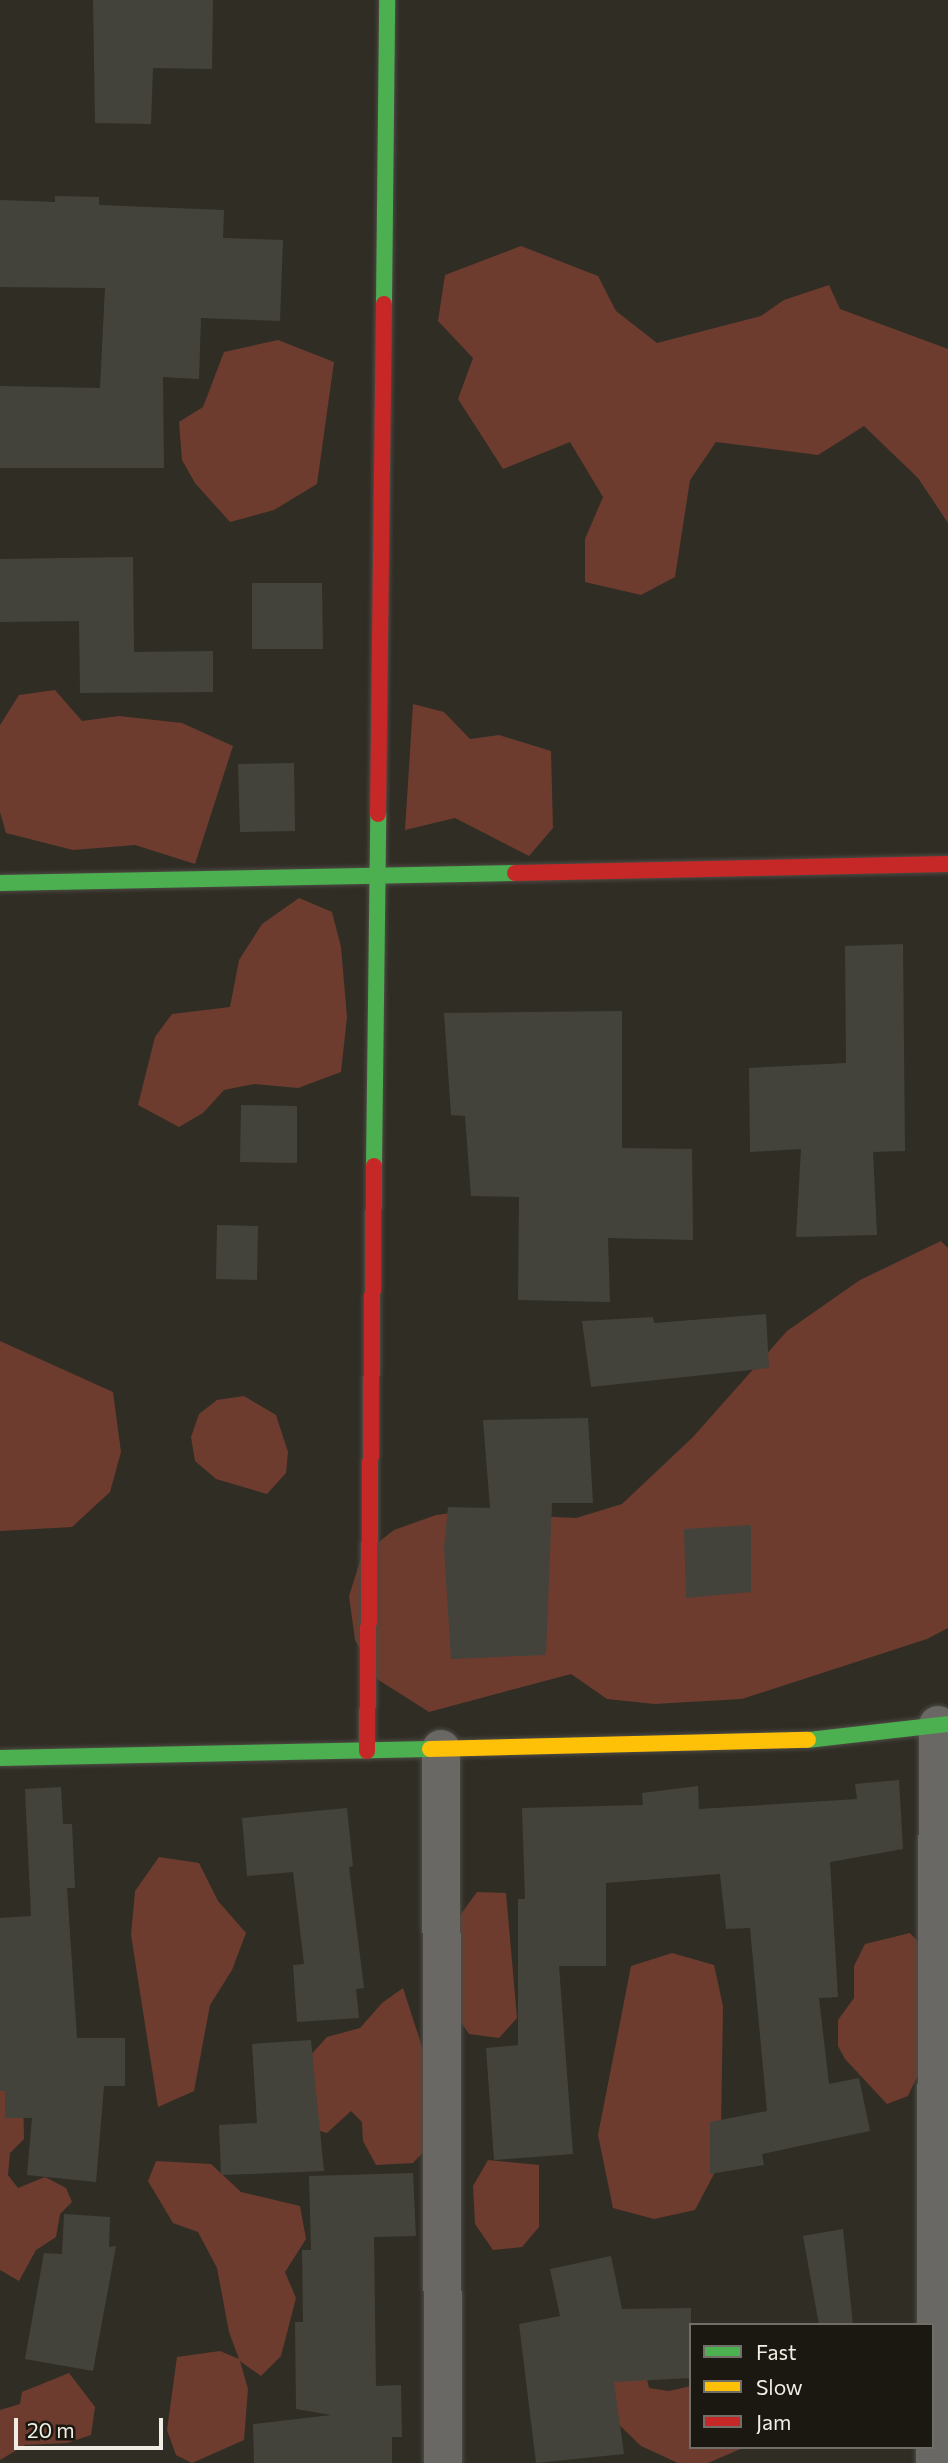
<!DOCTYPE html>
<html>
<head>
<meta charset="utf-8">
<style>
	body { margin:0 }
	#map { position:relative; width:948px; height:2463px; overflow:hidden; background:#302d25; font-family:Commissioner,sans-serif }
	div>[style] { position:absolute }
	.green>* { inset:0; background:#6d3c2e }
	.building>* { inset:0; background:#43433c }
	.roads { filter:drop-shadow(0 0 2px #4e4b45) drop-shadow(0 0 2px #4e4b45) }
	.street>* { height:38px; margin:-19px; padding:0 19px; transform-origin:19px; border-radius:19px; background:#6a6864 }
	.fast>* { height:16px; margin:-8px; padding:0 8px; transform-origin:8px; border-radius:8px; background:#4caf50 }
	.slow>* { height:16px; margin:-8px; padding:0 8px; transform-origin:8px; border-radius:8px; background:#ffc107 }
	.jam>* { height:16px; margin:-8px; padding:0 8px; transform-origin:8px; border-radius:8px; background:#c62828 }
	span { translate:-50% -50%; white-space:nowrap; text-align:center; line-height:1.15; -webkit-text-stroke:7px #1a1811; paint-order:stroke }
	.legend { position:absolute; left:689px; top:2323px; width:245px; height:126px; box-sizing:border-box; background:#1a1811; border:2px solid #706e66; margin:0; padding:9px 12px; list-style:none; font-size:21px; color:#f1efe5 }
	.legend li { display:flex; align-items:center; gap:14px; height:35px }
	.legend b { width:35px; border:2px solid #706e66 }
	.scale { position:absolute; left:14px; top:2418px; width:149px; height:32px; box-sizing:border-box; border:4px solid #f1efe5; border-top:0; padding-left:9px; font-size:21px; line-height:24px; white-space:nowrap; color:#f1efe5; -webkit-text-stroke:5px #1a1811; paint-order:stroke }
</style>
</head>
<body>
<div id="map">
	<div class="green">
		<div style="clip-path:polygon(521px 246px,598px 276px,616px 311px,657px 343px,761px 316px,784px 300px,829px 285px,840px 309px,948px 349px,948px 523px,918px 478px,864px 426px,818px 455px,716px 442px,690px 480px,675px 577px,641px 595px,585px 582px,585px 539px,603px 497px,570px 442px,503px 469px,458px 399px,473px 358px,438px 321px,445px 275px)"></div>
		<div style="clip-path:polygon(278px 340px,334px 362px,317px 484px,274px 510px,230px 522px,195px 483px,182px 460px,179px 422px,203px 407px,224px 352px)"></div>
		<div style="clip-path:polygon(55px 690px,82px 721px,119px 716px,182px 723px,233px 746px,195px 864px,135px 845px,73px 850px,6px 833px,0 812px,0 725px,19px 695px)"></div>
		<div style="clip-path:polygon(413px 704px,444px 712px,470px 739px,499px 735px,551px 751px,553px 828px,529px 856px,455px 818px,405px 830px)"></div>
		<div style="clip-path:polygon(299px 898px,332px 912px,341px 947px,347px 1017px,341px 1072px,298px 1088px,254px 1084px,224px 1090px,203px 1113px,179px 1127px,138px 1105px,155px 1037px,172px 1014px,230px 1007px,239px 960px,262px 924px)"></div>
		<div style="clip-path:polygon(941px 1241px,948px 1248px,948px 1628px,927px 1639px,742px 1699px,654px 1704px,607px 1699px,571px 1674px,429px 1712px,377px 1679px,355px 1640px,349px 1596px,362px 1555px,394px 1530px,436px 1515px,489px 1508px,532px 1516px,576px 1518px,622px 1504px,693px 1437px,787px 1331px,860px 1280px)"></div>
		<div style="clip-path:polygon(0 1341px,113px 1392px,121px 1452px,110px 1492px,72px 1527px,0 1531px)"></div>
		<div style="clip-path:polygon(244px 1396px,276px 1415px,288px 1452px,286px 1473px,267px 1494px,216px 1479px,195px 1461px,191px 1437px,199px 1414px,217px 1400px)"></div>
		<div style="clip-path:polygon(159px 1857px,199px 1863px,218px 1901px,246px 1933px,232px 1970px,210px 2005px,194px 2091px,158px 2107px,131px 1935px,135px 1891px)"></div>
		<div style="clip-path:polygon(477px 1892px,506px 1893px,517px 2018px,499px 2038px,469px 2034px,456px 2015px,447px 1933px)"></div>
		<div style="clip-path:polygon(910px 1933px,926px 1950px,925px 2060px,908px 2096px,887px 2104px,845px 2059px,838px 2046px,838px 2020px,854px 1998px,854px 1966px,865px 1944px)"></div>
		<div style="clip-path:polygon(672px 1953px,714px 1965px,723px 2006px,721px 2127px,714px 2174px,695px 2210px,654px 2219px,613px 2208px,598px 2135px,631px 1966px)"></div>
		<div style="clip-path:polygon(403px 1988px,427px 2062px,428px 2147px,413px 2163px,376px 2165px,363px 2141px,362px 2122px,351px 2111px,327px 2133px,258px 2113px,327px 2037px,360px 2028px,382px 2003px)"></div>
		<div style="clip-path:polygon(0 2075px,23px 2093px,24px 2139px,10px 2153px,8px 2175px,18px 2188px,45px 2177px,66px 2188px,72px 2202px,60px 2214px,56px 2237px,36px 2250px,19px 2281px,0 2270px)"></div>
		<div style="clip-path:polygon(488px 2160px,539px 2165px,539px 2227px,522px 2247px,493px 2250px,475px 2224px,473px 2186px)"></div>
		<div style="clip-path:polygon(156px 2161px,211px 2164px,241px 2192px,300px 2206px,306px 2239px,285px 2272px,296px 2298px,281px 2356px,261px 2376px,240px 2361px,248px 2389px,244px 2440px,192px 2463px,176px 2455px,167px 2430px,177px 2357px,220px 2351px,239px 2359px,229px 2332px,217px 2268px,198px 2232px,173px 2223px,148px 2181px)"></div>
		<div style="clip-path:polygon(610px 2348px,642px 2358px,649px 2388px,669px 2391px,691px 2386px,691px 2447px,745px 2447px,708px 2463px,678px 2463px,641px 2446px,611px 2417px)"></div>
		<div style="clip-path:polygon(69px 2373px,95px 2407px,91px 2435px,67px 2443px,25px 2445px,0 2460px,0 2410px,20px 2404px,22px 2392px)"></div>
	</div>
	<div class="building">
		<div style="clip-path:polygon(93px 0,213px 0,212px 69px,153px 68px,151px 124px,95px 123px)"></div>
		<div style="clip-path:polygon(55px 196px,99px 197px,99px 205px,224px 210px,223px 238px,283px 240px,280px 321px,201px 318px,199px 379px,163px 377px,164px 468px,0 468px,0 386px,100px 388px,105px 288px,0 287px,0 200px,55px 202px)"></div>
		<div style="clip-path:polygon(133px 557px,134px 652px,213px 651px,213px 692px,80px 693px,79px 621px,0 622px,0 559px)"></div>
		<div style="clip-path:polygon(252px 583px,322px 583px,323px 649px,252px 649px)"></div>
		<div style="clip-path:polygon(294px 763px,295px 831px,240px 832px,238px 764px)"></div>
		<div style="clip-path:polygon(903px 944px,905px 1151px,873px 1152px,877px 1235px,796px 1237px,801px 1149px,750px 1152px,749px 1068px,846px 1063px,845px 946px)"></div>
		<div style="clip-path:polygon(622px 1011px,622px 1148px,692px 1149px,693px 1240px,608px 1238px,610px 1302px,518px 1300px,519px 1197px,471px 1196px,465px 1116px,451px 1115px,444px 1013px)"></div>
		<div style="clip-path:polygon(241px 1105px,297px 1106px,297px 1163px,240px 1162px)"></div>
		<div style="clip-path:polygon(217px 1225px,258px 1226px,257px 1280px,216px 1279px)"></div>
		<div style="clip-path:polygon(766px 1314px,769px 1368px,591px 1387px,582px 1321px,653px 1317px,654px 1323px)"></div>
		<div style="clip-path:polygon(588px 1418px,593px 1503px,552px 1503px,546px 1655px,451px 1659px,444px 1549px,448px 1507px,490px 1508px,483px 1420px)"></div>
		<div style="clip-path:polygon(751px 1525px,751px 1592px,686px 1598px,684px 1529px)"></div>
		<div style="clip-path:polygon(899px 1780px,903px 1849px,830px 1862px,838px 1997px,819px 1998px,829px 2084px,859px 2078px,870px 2131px,762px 2154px,764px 2165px,710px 2174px,710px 2122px,767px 2111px,750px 1928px,726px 1929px,720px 1874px,606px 1883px,606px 1966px,559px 1966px,573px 2154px,494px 2160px,486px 2048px,518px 2045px,518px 1899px,525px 1899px,522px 1808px,643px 1805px,642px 1793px,698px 1786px,699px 1809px,857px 1799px,855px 1784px)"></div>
		<div style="clip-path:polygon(61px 1787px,63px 1824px,72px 1824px,75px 1888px,67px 1888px,77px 2038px,125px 2038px,125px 2086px,104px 2086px,96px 2182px,27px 2175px,32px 2118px,5px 2118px,5px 2091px,0 2091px,0 1918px,31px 1916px,25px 1789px)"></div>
		<div style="clip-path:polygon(347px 1808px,353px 1866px,349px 1867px,364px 1988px,356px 1989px,359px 2018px,297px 2022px,293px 1965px,304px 1964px,293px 1872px,247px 1876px,242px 1818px)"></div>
		<div style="clip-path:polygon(311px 2040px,324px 2171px,221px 2175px,219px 2125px,257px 2123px,252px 2044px)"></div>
		<div style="clip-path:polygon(413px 2173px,416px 2236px,374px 2237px,376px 2386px,401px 2385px,402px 2437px,392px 2437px,392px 2463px,254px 2463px,253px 2424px,331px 2415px,296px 2409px,295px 2322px,303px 2322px,302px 2250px,311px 2250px,309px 2176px)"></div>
		<div style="clip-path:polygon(64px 2214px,110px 2217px,109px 2247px,116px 2246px,93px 2371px,25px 2359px,44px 2253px,62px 2254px)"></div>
		<div style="clip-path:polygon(843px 2229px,853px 2325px,819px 2325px,803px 2236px)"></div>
		<div style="clip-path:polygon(611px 2256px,622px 2309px,691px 2308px,691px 2378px,614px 2382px,624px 2454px,536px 2463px,519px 2324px,560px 2316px,550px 2269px)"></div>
	</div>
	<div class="roads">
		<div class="street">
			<div style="left:441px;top:1749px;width:714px;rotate:89.84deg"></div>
			<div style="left:935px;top:2463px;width:738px;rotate:-89.77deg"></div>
		</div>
		<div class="fast">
			<div style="left:384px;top:304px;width:304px;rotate:-89.4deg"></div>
			<div style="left:0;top:883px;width:515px;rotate:-1.11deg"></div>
			<div style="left:374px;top:1166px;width:352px;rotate:-89.3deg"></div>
			<div style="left:808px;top:1740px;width:141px;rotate:-6.5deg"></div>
			<div style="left:0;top:1758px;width:430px;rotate:-1.2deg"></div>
		</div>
		<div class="slow">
			<div style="left:430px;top:1749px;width:378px;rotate:-1.4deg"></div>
		</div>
		<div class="jam">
			<div style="left:378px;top:814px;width:510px;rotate:-89.33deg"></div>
			<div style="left:515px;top:873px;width:433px;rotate:-1.2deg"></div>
			<div style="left:367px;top:1751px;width:585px;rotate:-89.31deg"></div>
		</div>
	</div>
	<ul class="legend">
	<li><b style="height:9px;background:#4caf50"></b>Fast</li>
	<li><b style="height:9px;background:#ffc107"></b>Slow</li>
	<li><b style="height:9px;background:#c62828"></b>Jam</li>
	</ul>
	<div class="scale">20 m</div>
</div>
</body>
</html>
